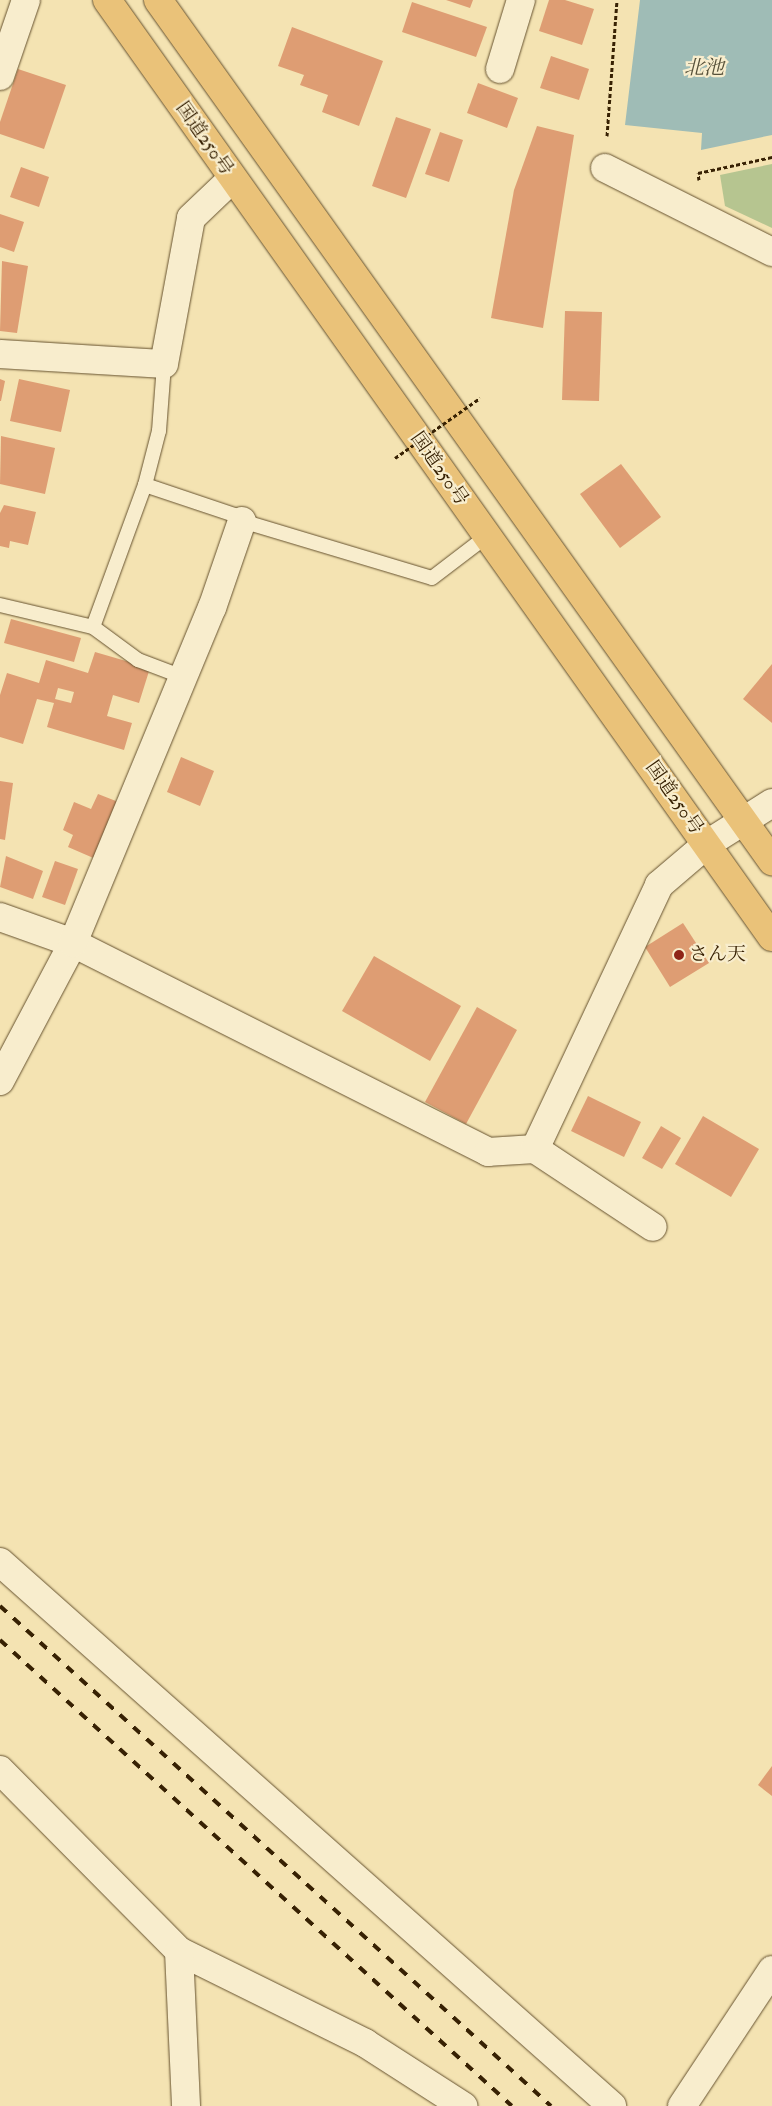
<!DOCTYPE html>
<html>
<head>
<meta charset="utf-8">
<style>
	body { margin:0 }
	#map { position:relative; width:772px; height:2106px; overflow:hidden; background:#f4e3b2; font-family:"IM FELL Double Pica","Noto Serif JP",serif }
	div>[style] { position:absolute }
	.green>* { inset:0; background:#b6c590 }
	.water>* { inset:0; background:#9fbcb6 }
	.building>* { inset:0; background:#de9d73 }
	.path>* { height:3px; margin-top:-1.5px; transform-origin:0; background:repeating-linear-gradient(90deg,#372103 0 4px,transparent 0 6.5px) }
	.roads { filter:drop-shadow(0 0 1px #66522f) drop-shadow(0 0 1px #66522f) }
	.service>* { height:14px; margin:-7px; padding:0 7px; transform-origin:7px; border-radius:7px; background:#f8edcd }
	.minor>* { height:28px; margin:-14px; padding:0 14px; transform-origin:14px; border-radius:14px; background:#f8edcd }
	.trunk>* { height:28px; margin:-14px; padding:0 14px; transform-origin:14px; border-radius:14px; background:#eac279 }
	.rail>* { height:4px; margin-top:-2px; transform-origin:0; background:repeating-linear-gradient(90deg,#372103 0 9px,transparent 0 18px) }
	.path-bridge>* { height:3px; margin-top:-1.5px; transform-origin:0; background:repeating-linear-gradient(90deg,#372103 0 4px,transparent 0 6.5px) }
	.dots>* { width:14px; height:14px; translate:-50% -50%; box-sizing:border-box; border:2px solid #f8edcd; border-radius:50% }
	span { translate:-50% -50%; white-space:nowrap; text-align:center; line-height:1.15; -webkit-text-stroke:4.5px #f8edcd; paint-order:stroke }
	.street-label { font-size:19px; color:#372103 }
	.poi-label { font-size:19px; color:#372103 }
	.left { translate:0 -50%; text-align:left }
	.water-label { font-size:20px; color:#565039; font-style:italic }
</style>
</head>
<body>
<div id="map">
	<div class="green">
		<div style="clip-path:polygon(772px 164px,772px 228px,725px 206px,720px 175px)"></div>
	</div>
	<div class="water">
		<div style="clip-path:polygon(640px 0,772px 0,772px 135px,701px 150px,702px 133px,625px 125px)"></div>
	</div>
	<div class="building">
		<div style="clip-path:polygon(446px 0,473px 0,470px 8px)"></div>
		<div style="clip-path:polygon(549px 0,565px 0,594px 9px,582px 45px,539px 31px)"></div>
		<div style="clip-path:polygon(412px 2px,487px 27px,476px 57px,402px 32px)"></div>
		<div style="clip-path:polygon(292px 27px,383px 61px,359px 126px,322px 112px,328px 95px,300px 85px,304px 75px,278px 66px)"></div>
		<div style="clip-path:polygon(551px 56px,589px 69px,579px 100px,540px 88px)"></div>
		<div style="clip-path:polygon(18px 69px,66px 85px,44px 149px,0 134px,0 122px)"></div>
		<div style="clip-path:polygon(478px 83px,518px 98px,507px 128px,467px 113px)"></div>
		<div style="clip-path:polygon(396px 117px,431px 129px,406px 198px,372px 186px)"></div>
		<div style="clip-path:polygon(537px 126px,574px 135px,543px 328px,491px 318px,514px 190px)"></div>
		<div style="clip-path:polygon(440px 132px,463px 140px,449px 182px,425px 174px)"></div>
		<div style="clip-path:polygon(21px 167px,49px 177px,39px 207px,10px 197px)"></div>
		<div style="clip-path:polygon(0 214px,24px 222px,14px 252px,0 247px)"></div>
		<div style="clip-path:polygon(2px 261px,28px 266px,17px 333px,0 331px)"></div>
		<div style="clip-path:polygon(565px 311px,602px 312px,599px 401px,562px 400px)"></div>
		<div style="clip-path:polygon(0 379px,5px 381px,1px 401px,0 401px)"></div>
		<div style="clip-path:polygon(19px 379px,70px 390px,61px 432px,10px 421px)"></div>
		<div style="clip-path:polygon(1px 436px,55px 448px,45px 494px,0 484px)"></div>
		<div style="clip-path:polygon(621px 464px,661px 517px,620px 548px,580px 494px)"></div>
		<div style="clip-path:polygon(4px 505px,36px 512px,28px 545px,10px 541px,9px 548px,0 546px,0 513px)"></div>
		<div style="clip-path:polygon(11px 619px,81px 638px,74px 662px,4px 643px)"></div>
		<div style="clip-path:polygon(evenodd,95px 652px,150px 668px,139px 703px,113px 695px,107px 716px,132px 723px,124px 750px,47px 727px,54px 703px,37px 699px,23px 744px,0 737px,0 695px,7px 673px,39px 683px,46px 660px,88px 673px,95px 652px,58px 688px,74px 692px,71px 703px,55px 699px,58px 688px)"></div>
		<div style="clip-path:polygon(772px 664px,772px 723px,743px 699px)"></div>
		<div style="clip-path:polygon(181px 757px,214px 771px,200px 806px,167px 792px)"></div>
		<div style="clip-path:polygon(0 781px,13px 783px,5px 840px,0 839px)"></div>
		<div style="clip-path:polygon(98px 794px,121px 803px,98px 860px,68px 847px,73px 835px,63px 830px,74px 802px,91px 809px)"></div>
		<div style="clip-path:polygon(6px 856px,43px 871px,33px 899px,0 887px)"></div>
		<div style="clip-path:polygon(55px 861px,78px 869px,65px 905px,42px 897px)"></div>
		<div style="clip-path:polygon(683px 923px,709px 963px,670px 987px,645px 947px)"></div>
		<div style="clip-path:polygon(374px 956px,461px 1006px,430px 1061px,342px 1011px)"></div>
		<div style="clip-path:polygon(477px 1007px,517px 1030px,466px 1124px,425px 1102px)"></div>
		<div style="clip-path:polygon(588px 1096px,641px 1122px,624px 1157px,571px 1131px)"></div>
		<div style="clip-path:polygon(703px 1116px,759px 1149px,731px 1197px,675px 1164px)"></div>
		<div style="clip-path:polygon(661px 1126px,681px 1138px,662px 1169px,642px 1158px)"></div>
		<div style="clip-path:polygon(772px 1766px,772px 1796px,758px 1785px)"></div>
	</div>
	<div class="path">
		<div style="left:607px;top:136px;width:136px;rotate:-85.8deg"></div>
		<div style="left:699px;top:180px;width:7px;rotate:-98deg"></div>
		<div style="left:698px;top:173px;width:76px;rotate:-12.2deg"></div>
	</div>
	<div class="roads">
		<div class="service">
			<div style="left:145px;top:485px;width:94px;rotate:18.6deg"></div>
			<div style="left:234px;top:515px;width:10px;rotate:37deg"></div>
			<div style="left:242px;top:521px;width:198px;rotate:16.7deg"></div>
			<div style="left:432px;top:578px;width:69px;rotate:-37.4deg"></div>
			<div style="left:0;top:605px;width:96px;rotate:13.3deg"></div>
			<div style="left:93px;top:627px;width:56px;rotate:36.3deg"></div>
			<div style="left:138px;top:660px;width:48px;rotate:20.7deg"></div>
			<div style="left:93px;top:627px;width:151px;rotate:-69.9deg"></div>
			<div style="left:145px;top:485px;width:56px;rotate:-75.5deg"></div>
			<div style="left:159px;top:431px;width:67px;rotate:-85.7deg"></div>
		</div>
		<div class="minor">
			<div style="left:500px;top:69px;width:72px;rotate:-73.1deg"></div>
			<div style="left:0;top:76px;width:80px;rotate:-71.1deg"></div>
			<div style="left:605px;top:168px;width:187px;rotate:26.7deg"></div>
			<div style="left:0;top:354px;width:164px;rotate:3.5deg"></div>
			<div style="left:164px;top:364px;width:148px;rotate:-79.5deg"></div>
			<div style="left:191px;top:218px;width:57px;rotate:-43.6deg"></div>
			<div style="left:0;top:917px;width:77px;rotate:19.6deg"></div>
			<div style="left:73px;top:943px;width:465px;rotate:26.7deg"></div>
			<div style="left:488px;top:1152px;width:47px;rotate:-3.7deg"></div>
			<div style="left:535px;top:1149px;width:292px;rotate:-64.8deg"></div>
			<div style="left:659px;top:885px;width:63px;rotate:-40.5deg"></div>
			<div style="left:707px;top:844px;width:77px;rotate:-32.2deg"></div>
			<div style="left:0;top:1081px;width:156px;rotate:-62.1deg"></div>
			<div style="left:73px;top:943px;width:363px;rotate:-67.5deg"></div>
			<div style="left:212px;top:608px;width:92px;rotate:-71deg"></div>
			<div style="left:535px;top:1149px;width:141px;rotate:33.5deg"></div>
			<div style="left:0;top:1562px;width:819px;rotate:41.63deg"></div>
			<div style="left:0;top:1770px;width:255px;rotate:45.3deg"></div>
			<div style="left:179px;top:1951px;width:208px;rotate:26.3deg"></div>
			<div style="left:365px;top:2043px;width:117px;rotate:32.7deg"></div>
			<div style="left:179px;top:1951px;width:155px;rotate:87.4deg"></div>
			<div style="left:682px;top:2106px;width:163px;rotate:-56.5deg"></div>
		</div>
		<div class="trunk">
			<div style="left:107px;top:0;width:1149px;rotate:54.64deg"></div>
			<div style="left:158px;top:0;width:1058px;rotate:54.51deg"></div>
		</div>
	</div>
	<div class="rail">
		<div style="left:0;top:1606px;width:744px;rotate:42.22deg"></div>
		<div style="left:0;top:1640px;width:692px;rotate:42.31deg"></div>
	</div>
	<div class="path-bridge">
		<div style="left:395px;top:458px;width:104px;rotate:-35.2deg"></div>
	</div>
	<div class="dots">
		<div style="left:679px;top:955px;background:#8f2418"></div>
	</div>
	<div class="street-label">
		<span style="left:204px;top:139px;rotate:55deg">国道250号</span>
		<span style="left:439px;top:469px;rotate:55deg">国道250号</span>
		<span style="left:674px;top:798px;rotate:55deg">国道250号</span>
	</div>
	<div class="poi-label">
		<span class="left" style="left:689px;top:955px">さん天</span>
	</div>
	<div class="water-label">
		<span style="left:704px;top:67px">北池</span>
	</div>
</div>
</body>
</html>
